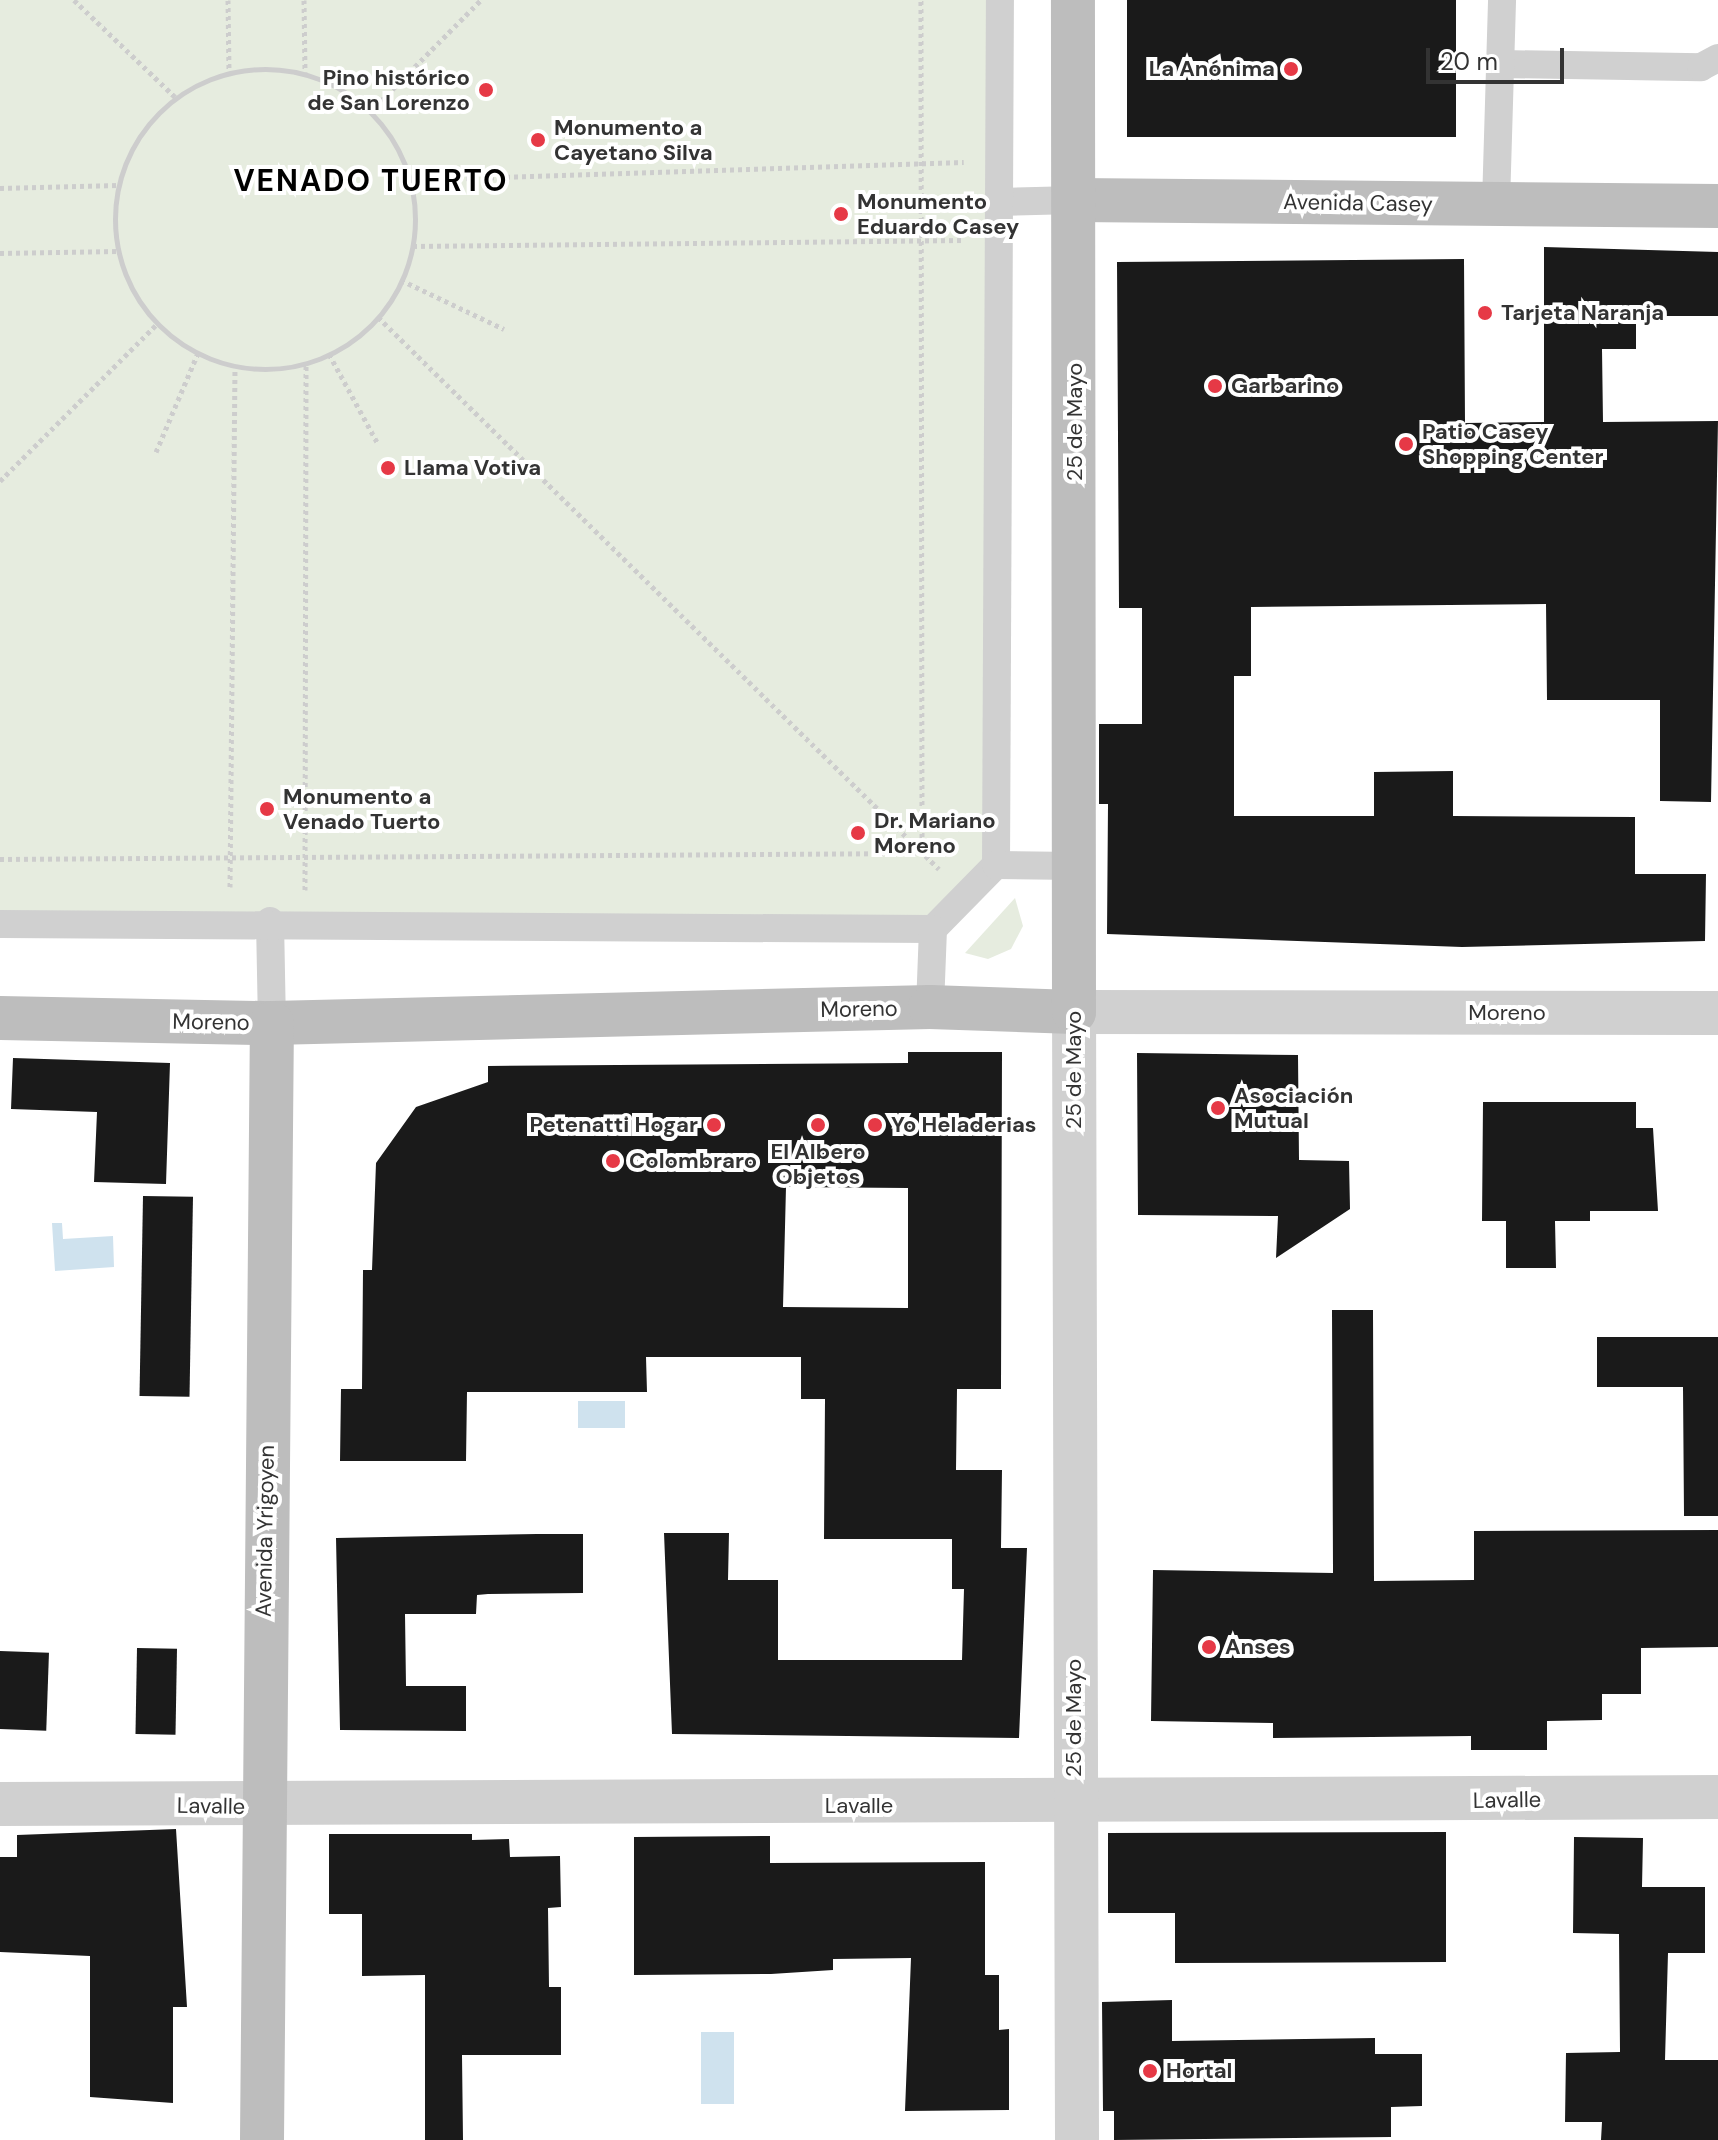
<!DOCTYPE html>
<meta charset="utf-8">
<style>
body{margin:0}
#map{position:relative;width:1718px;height:2140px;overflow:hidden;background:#fff;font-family:"DM Sans",sans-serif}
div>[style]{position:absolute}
.green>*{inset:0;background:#e6ecdf}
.water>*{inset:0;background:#cfe2ee;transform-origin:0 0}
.building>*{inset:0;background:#1a1a1a;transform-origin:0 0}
.path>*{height:5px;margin-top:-2.5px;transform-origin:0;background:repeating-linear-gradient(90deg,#cdcdcd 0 4px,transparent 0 8px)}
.path>.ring{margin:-2.5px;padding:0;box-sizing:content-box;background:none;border:5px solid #cdcdcd;border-radius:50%}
.lane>*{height:28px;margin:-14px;padding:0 14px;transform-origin:14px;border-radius:14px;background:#d0d0d0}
.street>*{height:44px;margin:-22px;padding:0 22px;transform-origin:22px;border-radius:22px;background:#d0d0d0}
.secondary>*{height:44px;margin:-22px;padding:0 22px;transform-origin:22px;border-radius:22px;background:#bdbdbd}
.dots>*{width:22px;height:22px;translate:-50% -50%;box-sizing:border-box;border:4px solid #fff;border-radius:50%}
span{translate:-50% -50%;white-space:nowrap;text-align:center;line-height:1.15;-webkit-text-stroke:8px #fff;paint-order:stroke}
.poi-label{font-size:22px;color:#333;font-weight:700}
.right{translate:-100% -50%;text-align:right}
.left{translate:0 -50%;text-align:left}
.street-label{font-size:22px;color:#333}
.district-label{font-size:30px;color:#000;font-weight:700;letter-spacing:2px}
.scale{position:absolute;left:1426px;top:48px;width:138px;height:36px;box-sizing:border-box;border:4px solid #333;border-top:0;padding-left:10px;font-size:24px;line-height:28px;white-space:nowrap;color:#333;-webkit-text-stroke:6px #fff;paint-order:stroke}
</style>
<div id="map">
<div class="green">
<i style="clip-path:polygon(0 0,1000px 0,996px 865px,933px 929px,0 924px)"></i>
<i style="clip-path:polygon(1015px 898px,1023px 926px,1011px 949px,988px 959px,965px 953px)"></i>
</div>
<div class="water">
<i style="clip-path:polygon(52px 1223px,62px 1223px,63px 1239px,113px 1236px,114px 1267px,55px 1271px)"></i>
<i style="left:625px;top:1401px;width:27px;height:47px;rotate:90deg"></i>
<i style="left:701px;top:2032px;width:33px;height:72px"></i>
</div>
<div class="building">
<i style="left:1127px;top:0;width:329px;height:137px"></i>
<i style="clip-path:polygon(1544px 247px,1718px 252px,1718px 316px,1636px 316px,1636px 349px,1602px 349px,1603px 422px,1718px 421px,1711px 802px,1660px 801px,1660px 700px,1547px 700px,1546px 604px,1251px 607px,1251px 676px,1234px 676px,1234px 816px,1374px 816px,1374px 772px,1453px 771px,1453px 816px,1635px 817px,1635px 874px,1706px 874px,1705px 941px,1462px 947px,1107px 934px,1108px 804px,1099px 804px,1099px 724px,1142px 724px,1142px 608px,1119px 608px,1117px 262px,1464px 259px,1465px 423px,1544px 422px)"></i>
<i style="clip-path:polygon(evenodd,908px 1052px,1002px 1052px,1001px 1389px,957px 1389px,956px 1470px,1002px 1470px,1001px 1548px,1027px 1548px,1019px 1738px,672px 1734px,664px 1533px,729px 1533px,728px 1580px,778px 1580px,778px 1660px,962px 1660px,964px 1589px,952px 1589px,952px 1539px,824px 1539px,825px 1399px,801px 1399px,801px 1357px,646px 1357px,647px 1392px,467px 1392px,466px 1461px,340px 1461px,341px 1389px,362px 1389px,363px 1270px,372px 1270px,376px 1163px,416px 1107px,488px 1082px,488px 1066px,908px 1063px,908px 1052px,786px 1187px,908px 1188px,908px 1308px,783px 1307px,786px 1187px)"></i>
<i style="clip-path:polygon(1137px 1053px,1298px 1055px,1299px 1160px,1349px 1161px,1350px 1209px,1276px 1258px,1278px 1216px,1138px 1215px)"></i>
<i style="clip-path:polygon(13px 1058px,170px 1063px,166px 1184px,94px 1182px,97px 1112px,11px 1109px)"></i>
<i style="clip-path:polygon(1483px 1102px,1636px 1102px,1636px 1128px,1653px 1128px,1658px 1211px,1590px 1211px,1590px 1221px,1555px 1221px,1556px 1268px,1506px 1268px,1506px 1221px,1482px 1221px)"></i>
<i style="left:143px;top:1196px;width:50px;height:200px;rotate:1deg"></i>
<i style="clip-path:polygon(1332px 1310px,1373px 1310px,1374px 1581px,1474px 1580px,1474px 1531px,1718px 1530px,1718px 1647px,1641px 1648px,1641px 1694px,1602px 1694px,1602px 1720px,1547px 1721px,1547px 1750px,1471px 1750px,1471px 1736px,1273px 1738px,1273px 1723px,1151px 1721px,1153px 1570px,1333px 1573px)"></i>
<i style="clip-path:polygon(1597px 1337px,1718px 1337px,1718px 1516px,1684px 1516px,1683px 1387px,1597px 1387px)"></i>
<i style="clip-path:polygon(537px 1534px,583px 1534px,583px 1593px,488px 1594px,477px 1595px,476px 1614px,405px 1614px,406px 1686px,466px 1686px,466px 1731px,340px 1730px,336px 1538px)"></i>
<i style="left:137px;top:1648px;width:40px;height:86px;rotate:1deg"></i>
<i style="left:0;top:1651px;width:49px;height:78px;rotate:2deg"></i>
<i style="clip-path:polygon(176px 1829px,187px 2007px,173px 2007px,173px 2103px,90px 2097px,90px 1956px,0 1952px,0 1857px,17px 1857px,17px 1835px)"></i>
<i style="clip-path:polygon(1446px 1832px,1446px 1962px,1175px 1963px,1175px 1913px,1108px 1913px,1108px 1833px)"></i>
<i style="clip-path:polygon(329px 1834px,472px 1834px,472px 1840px,509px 1839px,510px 1857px,560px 1856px,561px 1907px,548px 1908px,549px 1987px,561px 1987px,561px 2055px,462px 2055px,463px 2140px,425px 2140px,425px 1975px,362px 1976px,362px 1914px,329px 1914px)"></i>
<i style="clip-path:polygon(770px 1836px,770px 1863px,985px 1862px,985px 1975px,999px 1975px,999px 2030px,1009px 2029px,1009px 2110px,905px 2111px,911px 1958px,833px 1959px,833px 1970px,771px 1974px,634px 1975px,634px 1837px)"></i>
<i style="clip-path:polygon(1574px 1837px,1643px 1838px,1642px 1887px,1705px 1887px,1705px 1953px,1668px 1953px,1665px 2060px,1718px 2060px,1718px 2140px,1601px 2140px,1602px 2122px,1565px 2122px,1566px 2053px,1620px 2052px,1619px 1934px,1573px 1933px)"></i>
<i style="clip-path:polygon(1172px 2000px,1172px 2041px,1375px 2038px,1375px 2054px,1422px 2054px,1422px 2106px,1391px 2107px,1391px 2137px,1114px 2140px,1114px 2111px,1103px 2111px,1102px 2002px)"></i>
</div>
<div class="path">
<i style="left:74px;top:0;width:140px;rotate:43.8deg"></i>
<i style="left:228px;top:0;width:74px;rotate:89.2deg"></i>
<i style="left:304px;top:0;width:72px;rotate:89.2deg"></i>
<i class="ring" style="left:115px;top:69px;width:295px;height:295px"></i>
<i style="left:370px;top:112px;width:158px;rotate:-45.3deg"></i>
<i style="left:410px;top:180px;width:554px;rotate:-1.86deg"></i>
<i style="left:0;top:188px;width:118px;rotate:-1.5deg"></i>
<i style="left:413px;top:246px;width:551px;rotate:-0.62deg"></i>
<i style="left:0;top:253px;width:118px;rotate:-1deg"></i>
<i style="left:401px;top:280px;width:114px;rotate:25.4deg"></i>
<i style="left:378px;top:317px;width:787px;rotate:44.54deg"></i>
<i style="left:329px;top:354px;width:100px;rotate:61.4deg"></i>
<i style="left:156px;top:452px;width:108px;rotate:-67deg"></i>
<i style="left:0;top:481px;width:223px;rotate:-45deg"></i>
<i style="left:0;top:859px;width:922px;rotate:-0.37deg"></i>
<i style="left:922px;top:853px;width:853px;rotate:-90.07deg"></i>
<i style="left:230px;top:887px;width:519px;rotate:-89.45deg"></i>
<i style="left:305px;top:890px;width:527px;rotate:-89.89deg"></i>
</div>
<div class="lane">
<i style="left:1501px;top:64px;width:200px;rotate:0.9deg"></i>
<i style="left:1701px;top:67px;width:19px;rotate:-28deg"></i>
<i style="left:999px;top:202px;width:76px;rotate:-1.5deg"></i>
<i style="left:1496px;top:204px;width:204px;rotate:-88.3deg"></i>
<i style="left:996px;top:865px;width:865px;rotate:-89.74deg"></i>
<i style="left:270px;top:921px;width:102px;rotate:88.9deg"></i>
<i style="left:0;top:924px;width:933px;rotate:0.31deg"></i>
<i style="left:933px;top:929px;width:90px;rotate:-45.5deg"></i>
<i style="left:996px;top:865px;width:79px;rotate:0.7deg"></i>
<i style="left:930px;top:1007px;width:78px;rotate:-87.8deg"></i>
</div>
<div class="street">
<i style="left:0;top:1804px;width:1718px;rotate:-0.23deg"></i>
<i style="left:1077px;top:2140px;width:1128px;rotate:-90.15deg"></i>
<i style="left:1074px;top:1012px;width:644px;rotate:0.09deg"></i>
</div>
<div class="secondary">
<i style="left:1075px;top:200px;width:643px;rotate:0.53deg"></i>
<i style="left:0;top:1018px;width:272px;rotate:1.1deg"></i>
<i style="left:272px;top:1023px;width:658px;rotate:-1.39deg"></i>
<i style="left:930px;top:1007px;width:144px;rotate:2deg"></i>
<i style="left:1074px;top:1012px;width:1012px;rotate:-90.06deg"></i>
<i style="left:262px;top:2140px;width:1117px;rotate:-89.49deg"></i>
</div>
<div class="dots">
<i style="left:1291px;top:69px;background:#e63946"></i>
<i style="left:486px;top:90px;background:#e63946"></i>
<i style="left:538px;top:140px;background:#e63946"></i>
<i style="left:841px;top:214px;background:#e63946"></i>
<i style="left:1485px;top:313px;background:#e63946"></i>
<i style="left:1215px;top:386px;background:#e63946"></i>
<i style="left:1406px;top:444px;background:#e63946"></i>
<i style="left:388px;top:468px;background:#e63946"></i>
<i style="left:267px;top:809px;background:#e63946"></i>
<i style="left:858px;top:833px;background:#e63946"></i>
<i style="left:1218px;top:1108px;background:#e63946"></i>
<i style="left:714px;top:1125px;background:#e63946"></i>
<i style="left:818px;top:1125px;background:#e63946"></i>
<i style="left:875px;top:1125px;background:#e63946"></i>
<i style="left:613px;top:1161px;background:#e63946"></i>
<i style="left:1209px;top:1647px;background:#e63946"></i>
<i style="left:1150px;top:2071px;background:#e63946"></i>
</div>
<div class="poi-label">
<span class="right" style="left:1275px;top:69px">La Anónima</span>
<span class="right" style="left:470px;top:90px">Pino histórico<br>de San Lorenzo</span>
<span class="left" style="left:554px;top:140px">Monumento a<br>Cayetano Silva</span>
<span class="left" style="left:857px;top:214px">Monumento<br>Eduardo Casey</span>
<span class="left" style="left:1501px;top:313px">Tarjeta Naranja</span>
<span class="left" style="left:1231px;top:386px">Garbarino</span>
<span class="left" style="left:1422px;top:444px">Patio Casey<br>Shopping Center</span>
<span class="left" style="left:404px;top:468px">Llama Votiva</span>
<span class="left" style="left:283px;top:809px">Monumento a<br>Venado Tuerto</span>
<span class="left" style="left:874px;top:833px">Dr. Mariano<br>Moreno</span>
<span class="left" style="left:1234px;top:1108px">Asociación<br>Mutual</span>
<span class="right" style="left:698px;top:1125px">Petenatti Hogar</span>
<span class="left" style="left:891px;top:1125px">Yo Heladerias</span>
<span style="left:818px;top:1164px">El Albero<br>Objetos</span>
<span class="left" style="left:629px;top:1161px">Colombraro</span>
<span class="left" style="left:1225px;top:1647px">Anses</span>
<span class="left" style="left:1166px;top:2071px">Hortal</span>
</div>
<div class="street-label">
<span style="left:1358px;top:203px;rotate:1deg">Avenida Casey</span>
<span style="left:1075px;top:422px;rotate:-90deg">25 de Mayo</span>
<span style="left:859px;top:1009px;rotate:-1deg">Moreno</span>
<span style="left:1507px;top:1013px">Moreno</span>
<span style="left:211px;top:1022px;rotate:1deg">Moreno</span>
<span style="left:1074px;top:1070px;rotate:-90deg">25 de Mayo</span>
<span style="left:265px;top:1531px;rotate:-89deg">Avenida Yrigoyen</span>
<span style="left:1074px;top:1718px;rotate:-90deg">25 de Mayo</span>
<span style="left:1507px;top:1800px;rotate:-1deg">Lavalle</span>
<span style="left:211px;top:1806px;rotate:1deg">Lavalle</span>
<span style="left:859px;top:1806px">Lavalle</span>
</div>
<div class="district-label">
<span style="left:371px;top:181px">VENADO TUERTO</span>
</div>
<div class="scale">20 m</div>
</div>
